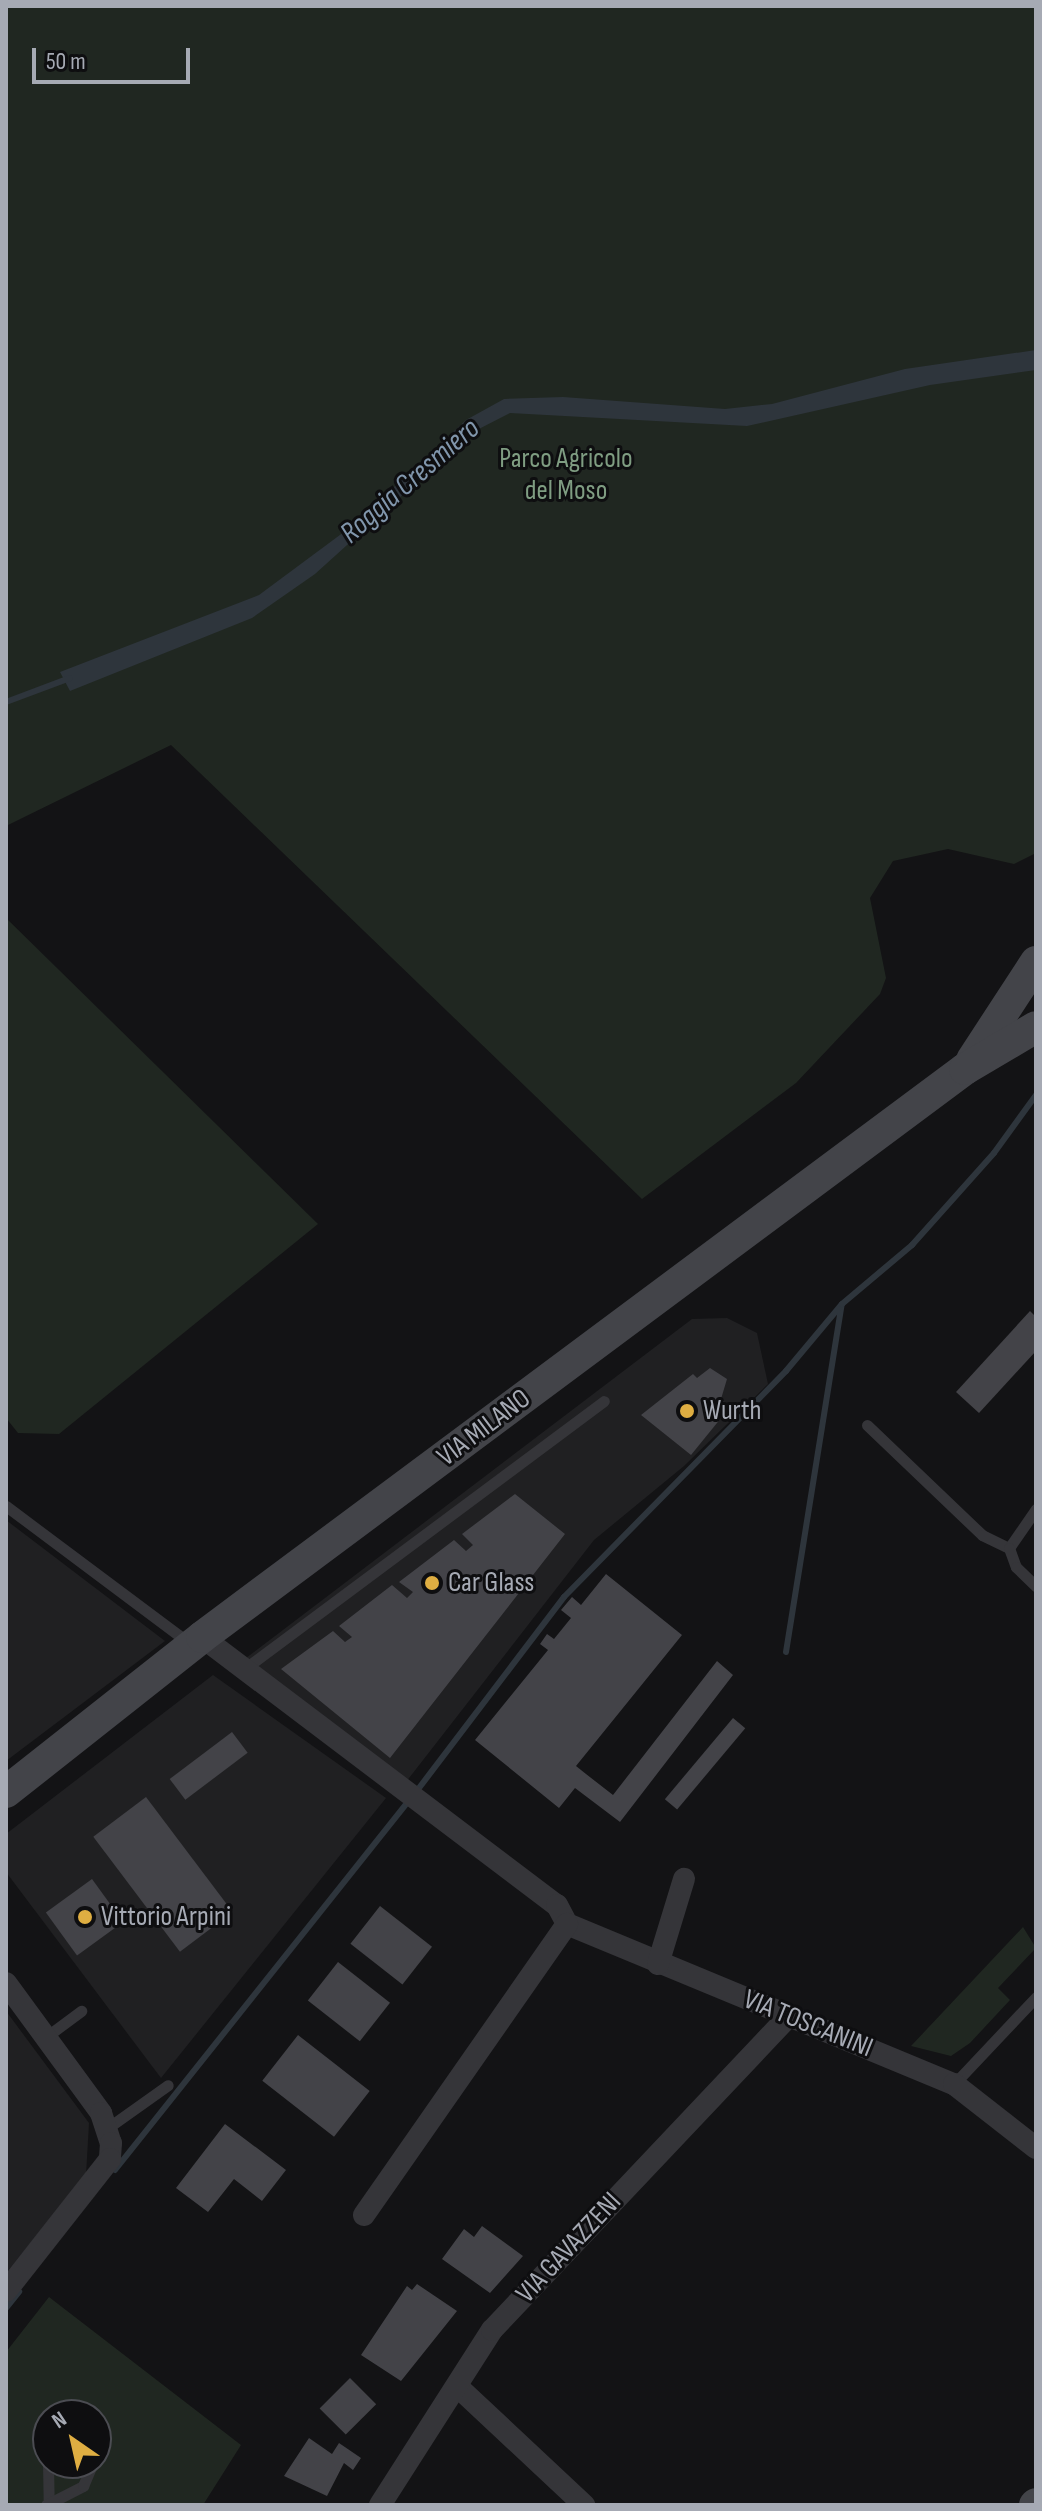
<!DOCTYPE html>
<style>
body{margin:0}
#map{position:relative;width:1042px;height:2511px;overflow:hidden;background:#131315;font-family:"Sofia Sans Condensed",sans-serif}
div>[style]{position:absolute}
.built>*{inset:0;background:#202022}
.green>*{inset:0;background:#202721}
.water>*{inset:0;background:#2e353c}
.stream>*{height:6px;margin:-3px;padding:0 3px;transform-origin:3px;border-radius:3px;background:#2e353c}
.building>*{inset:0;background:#434348;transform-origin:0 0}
.lane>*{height:11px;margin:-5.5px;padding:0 5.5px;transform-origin:5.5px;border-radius:5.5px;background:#353539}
.street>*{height:22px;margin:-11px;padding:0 11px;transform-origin:11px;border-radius:11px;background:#353539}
.secondary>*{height:32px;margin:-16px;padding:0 16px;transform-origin:16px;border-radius:16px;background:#434449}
.dots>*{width:22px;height:22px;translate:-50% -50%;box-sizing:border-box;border:4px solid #0e0e10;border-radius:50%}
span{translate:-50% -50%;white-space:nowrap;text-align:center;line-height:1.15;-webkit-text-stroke:6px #0e0e10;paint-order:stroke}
.park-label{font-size:28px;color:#7f9d82}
.poi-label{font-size:28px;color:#a6aab4}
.left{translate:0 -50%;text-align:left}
.street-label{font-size:28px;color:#a6aab4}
.water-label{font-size:30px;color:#8196ac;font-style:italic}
.frame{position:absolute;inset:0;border:8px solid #a6aab4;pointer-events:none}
.north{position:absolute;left:32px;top:2399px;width:80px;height:80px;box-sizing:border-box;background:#0e0e10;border:2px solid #4b4c52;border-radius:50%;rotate:326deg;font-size:22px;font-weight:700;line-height:32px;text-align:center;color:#a6aab4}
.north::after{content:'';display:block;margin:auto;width:28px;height:36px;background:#dfae42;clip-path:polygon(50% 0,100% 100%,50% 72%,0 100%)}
.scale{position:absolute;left:32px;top:48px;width:158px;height:36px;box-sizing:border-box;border:4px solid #a6aab4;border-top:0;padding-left:10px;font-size:24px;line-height:28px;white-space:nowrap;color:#a6aab4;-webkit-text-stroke:6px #0e0e10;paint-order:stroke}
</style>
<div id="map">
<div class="built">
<i style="clip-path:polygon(727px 1318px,757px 1333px,768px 1384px,684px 1466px,594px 1540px,406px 1782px,246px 1658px,692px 1319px)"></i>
<i style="clip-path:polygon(6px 1520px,165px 1641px,6px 1761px)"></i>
<i style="clip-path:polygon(213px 1675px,386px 1798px,161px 2078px,6px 1872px,6px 1834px)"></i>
<i style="clip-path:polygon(6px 2011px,89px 2123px,86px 2175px,6px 2273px)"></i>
</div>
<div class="green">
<i style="clip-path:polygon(6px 6px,1036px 6px,1036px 853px,1014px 864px,948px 849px,893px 861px,870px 898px,886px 978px,880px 994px,796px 1083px,642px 1199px,171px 745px,6px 826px)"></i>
<i style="clip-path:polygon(6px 918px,318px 1224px,59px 1434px,18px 1433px,6px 1418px)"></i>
<i style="clip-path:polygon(1023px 1927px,1036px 1948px,998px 1988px,1010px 2000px,970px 2043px,951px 2056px,911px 2046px)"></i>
<i style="clip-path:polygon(evenodd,49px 2297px,241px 2445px,203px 2505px,6px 2505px,6px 2352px,49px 2297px,48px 2415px,96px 2415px,96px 2463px,48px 2463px,48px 2415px)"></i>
</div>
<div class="water">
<i style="clip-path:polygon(1036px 350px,1036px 370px,930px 385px,747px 426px,510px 413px,471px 433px,315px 574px,252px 618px,70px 691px,60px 672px,259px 595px,352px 526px,466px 420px,504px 399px,563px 397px,725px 409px,772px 404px,905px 369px)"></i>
</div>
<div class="stream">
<i style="left:6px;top:702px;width:68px;rotate:-20.6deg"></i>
<i style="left:786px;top:1652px;width:352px;rotate:-80.9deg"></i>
<i style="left:416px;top:1792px;width:245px;rotate:-52.8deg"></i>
<i style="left:564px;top:1597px;width:317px;rotate:-45.5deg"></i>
<i style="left:786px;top:1371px;width:87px;rotate:-50.1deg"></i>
<i style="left:842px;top:1304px;width:92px;rotate:-40.1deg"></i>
<i style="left:912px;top:1245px;width:123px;rotate:-48.3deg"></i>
<i style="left:994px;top:1153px;width:72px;rotate:-54.1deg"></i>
<i style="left:115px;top:2170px;width:473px;rotate:-51.5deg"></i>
<i style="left:6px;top:2308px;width:21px;rotate:-51deg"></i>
</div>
<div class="building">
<i style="clip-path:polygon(1030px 1311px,1036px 1317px,1036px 1351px,979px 1413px,956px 1392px)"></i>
<i style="clip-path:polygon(710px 1368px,727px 1379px,721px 1399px,730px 1407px,691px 1455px,641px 1415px,693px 1374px,697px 1378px)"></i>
<i style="clip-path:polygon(515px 1494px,565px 1534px,390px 1758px,281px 1669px,333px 1631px,345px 1642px,352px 1637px,339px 1626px,392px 1585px,407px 1598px,413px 1592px,399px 1582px,454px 1540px,466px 1551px,473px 1545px,462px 1534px)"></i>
<i style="clip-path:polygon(606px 1574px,682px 1635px,576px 1766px,586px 1774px,613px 1795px,717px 1661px,733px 1675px,620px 1822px,575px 1788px,559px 1808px,475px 1740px,548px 1650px,540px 1644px,547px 1634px,554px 1639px,571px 1618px,561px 1610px,572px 1597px,581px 1605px)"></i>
<i style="left:733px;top:1718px;width:16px;height:106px;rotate:40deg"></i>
<i style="left:232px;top:1732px;width:26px;height:78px;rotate:53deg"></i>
<i style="left:146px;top:1797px;width:144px;height:66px;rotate:53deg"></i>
<i style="left:92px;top:1879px;width:53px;height:57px;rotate:54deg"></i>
<i style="left:380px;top:1906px;width:66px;height:48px;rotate:38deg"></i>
<i style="left:338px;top:1962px;width:66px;height:49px;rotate:38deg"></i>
<i style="left:298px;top:2035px;width:91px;height:58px;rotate:38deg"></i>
<i style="clip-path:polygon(225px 2124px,286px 2170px,262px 2201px,234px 2179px,208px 2212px,176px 2188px)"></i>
<i style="clip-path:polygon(482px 2226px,523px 2256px,490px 2293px,442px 2259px,464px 2229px,474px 2237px)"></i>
<i style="clip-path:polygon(417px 2284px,457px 2311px,401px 2381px,361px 2355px,407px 2286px,412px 2290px)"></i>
<i style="left:350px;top:2378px;width:37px;height:43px;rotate:45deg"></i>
<i style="clip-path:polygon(309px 2438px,332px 2454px,339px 2443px,361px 2458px,353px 2470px,344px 2463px,327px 2496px,284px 2476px)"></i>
</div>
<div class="lane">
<i style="left:867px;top:1425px;width:159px;rotate:43.7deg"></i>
<i style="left:982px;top:1535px;width:30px;rotate:26deg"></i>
<i style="left:6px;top:1506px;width:227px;rotate:36.8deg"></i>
<i style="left:1036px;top:1509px;width:47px;rotate:124.7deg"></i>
<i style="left:1009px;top:1548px;width:20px;rotate:70deg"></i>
<i style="left:1016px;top:1567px;width:28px;rotate:44deg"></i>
<i style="left:243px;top:1670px;width:450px;rotate:-36.7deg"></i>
<i style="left:46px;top:2037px;width:44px;rotate:-36.6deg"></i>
<i style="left:954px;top:2084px;width:120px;rotate:-46.7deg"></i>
<i style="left:109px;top:2127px;width:72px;rotate:-35.4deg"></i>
<i style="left:48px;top:2462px;width:39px;rotate:89deg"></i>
<i style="left:46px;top:2505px;width:42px;rotate:-27.2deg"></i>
<i style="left:83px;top:2486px;width:25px;rotate:-67deg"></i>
</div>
<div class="street">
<i style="left:202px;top:1637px;width:445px;rotate:37.1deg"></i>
<i style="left:557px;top:1905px;width:21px;rotate:62deg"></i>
<i style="left:567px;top:1924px;width:419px;rotate:22.5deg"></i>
<i style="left:954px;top:2084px;width:104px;rotate:38deg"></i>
<i style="left:658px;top:1964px;width:89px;rotate:-73deg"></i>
<i style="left:6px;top:1983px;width:161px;rotate:53.8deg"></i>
<i style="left:101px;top:2113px;width:32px;rotate:72deg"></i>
<i style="left:111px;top:2143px;width:16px;rotate:94deg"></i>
<i style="left:110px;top:2159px;width:168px;rotate:128.2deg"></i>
<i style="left:364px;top:2215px;width:355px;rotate:-55.1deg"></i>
<i style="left:458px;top:2387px;width:173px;rotate:43.1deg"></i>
<i style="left:380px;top:2505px;width:208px;rotate:-57.4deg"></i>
<i style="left:492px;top:2330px;width:432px;rotate:-46.6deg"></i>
</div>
<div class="secondary">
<i style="left:972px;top:1060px;width:117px;rotate:-56.9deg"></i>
<i style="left:6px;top:1792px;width:250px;rotate:-38.3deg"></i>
<i style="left:202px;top:1637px;width:951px;rotate:-36.67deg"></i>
<i style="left:965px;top:1069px;width:82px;rotate:-30.6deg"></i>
<i style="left:1035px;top:2505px;width:1px;rotate:-45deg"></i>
</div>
<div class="dots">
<i style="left:687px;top:1411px;background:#dfae42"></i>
<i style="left:432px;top:1583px;background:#dfae42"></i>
<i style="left:85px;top:1917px;background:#dfae42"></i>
</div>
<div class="park-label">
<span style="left:566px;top:475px">Parco Agricolo<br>del Moso</span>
</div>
<div class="poi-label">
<span class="left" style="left:703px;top:1411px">Wurth</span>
<span class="left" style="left:448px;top:1583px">Car Glass</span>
<span class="left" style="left:101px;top:1917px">Vittorio Arpini</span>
</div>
<div class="street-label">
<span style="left:484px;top:1428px;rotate:-37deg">VIA MILANO</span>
<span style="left:808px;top:2024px;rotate:22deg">VIA TOSCANINI</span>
<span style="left:569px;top:2248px;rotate:-47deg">VIA GAVAZZENI</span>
</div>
<div class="water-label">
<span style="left:410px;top:481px;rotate:-41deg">Roggia Cresmiero</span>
</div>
<div class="frame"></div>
<div class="north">N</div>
<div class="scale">50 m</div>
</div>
